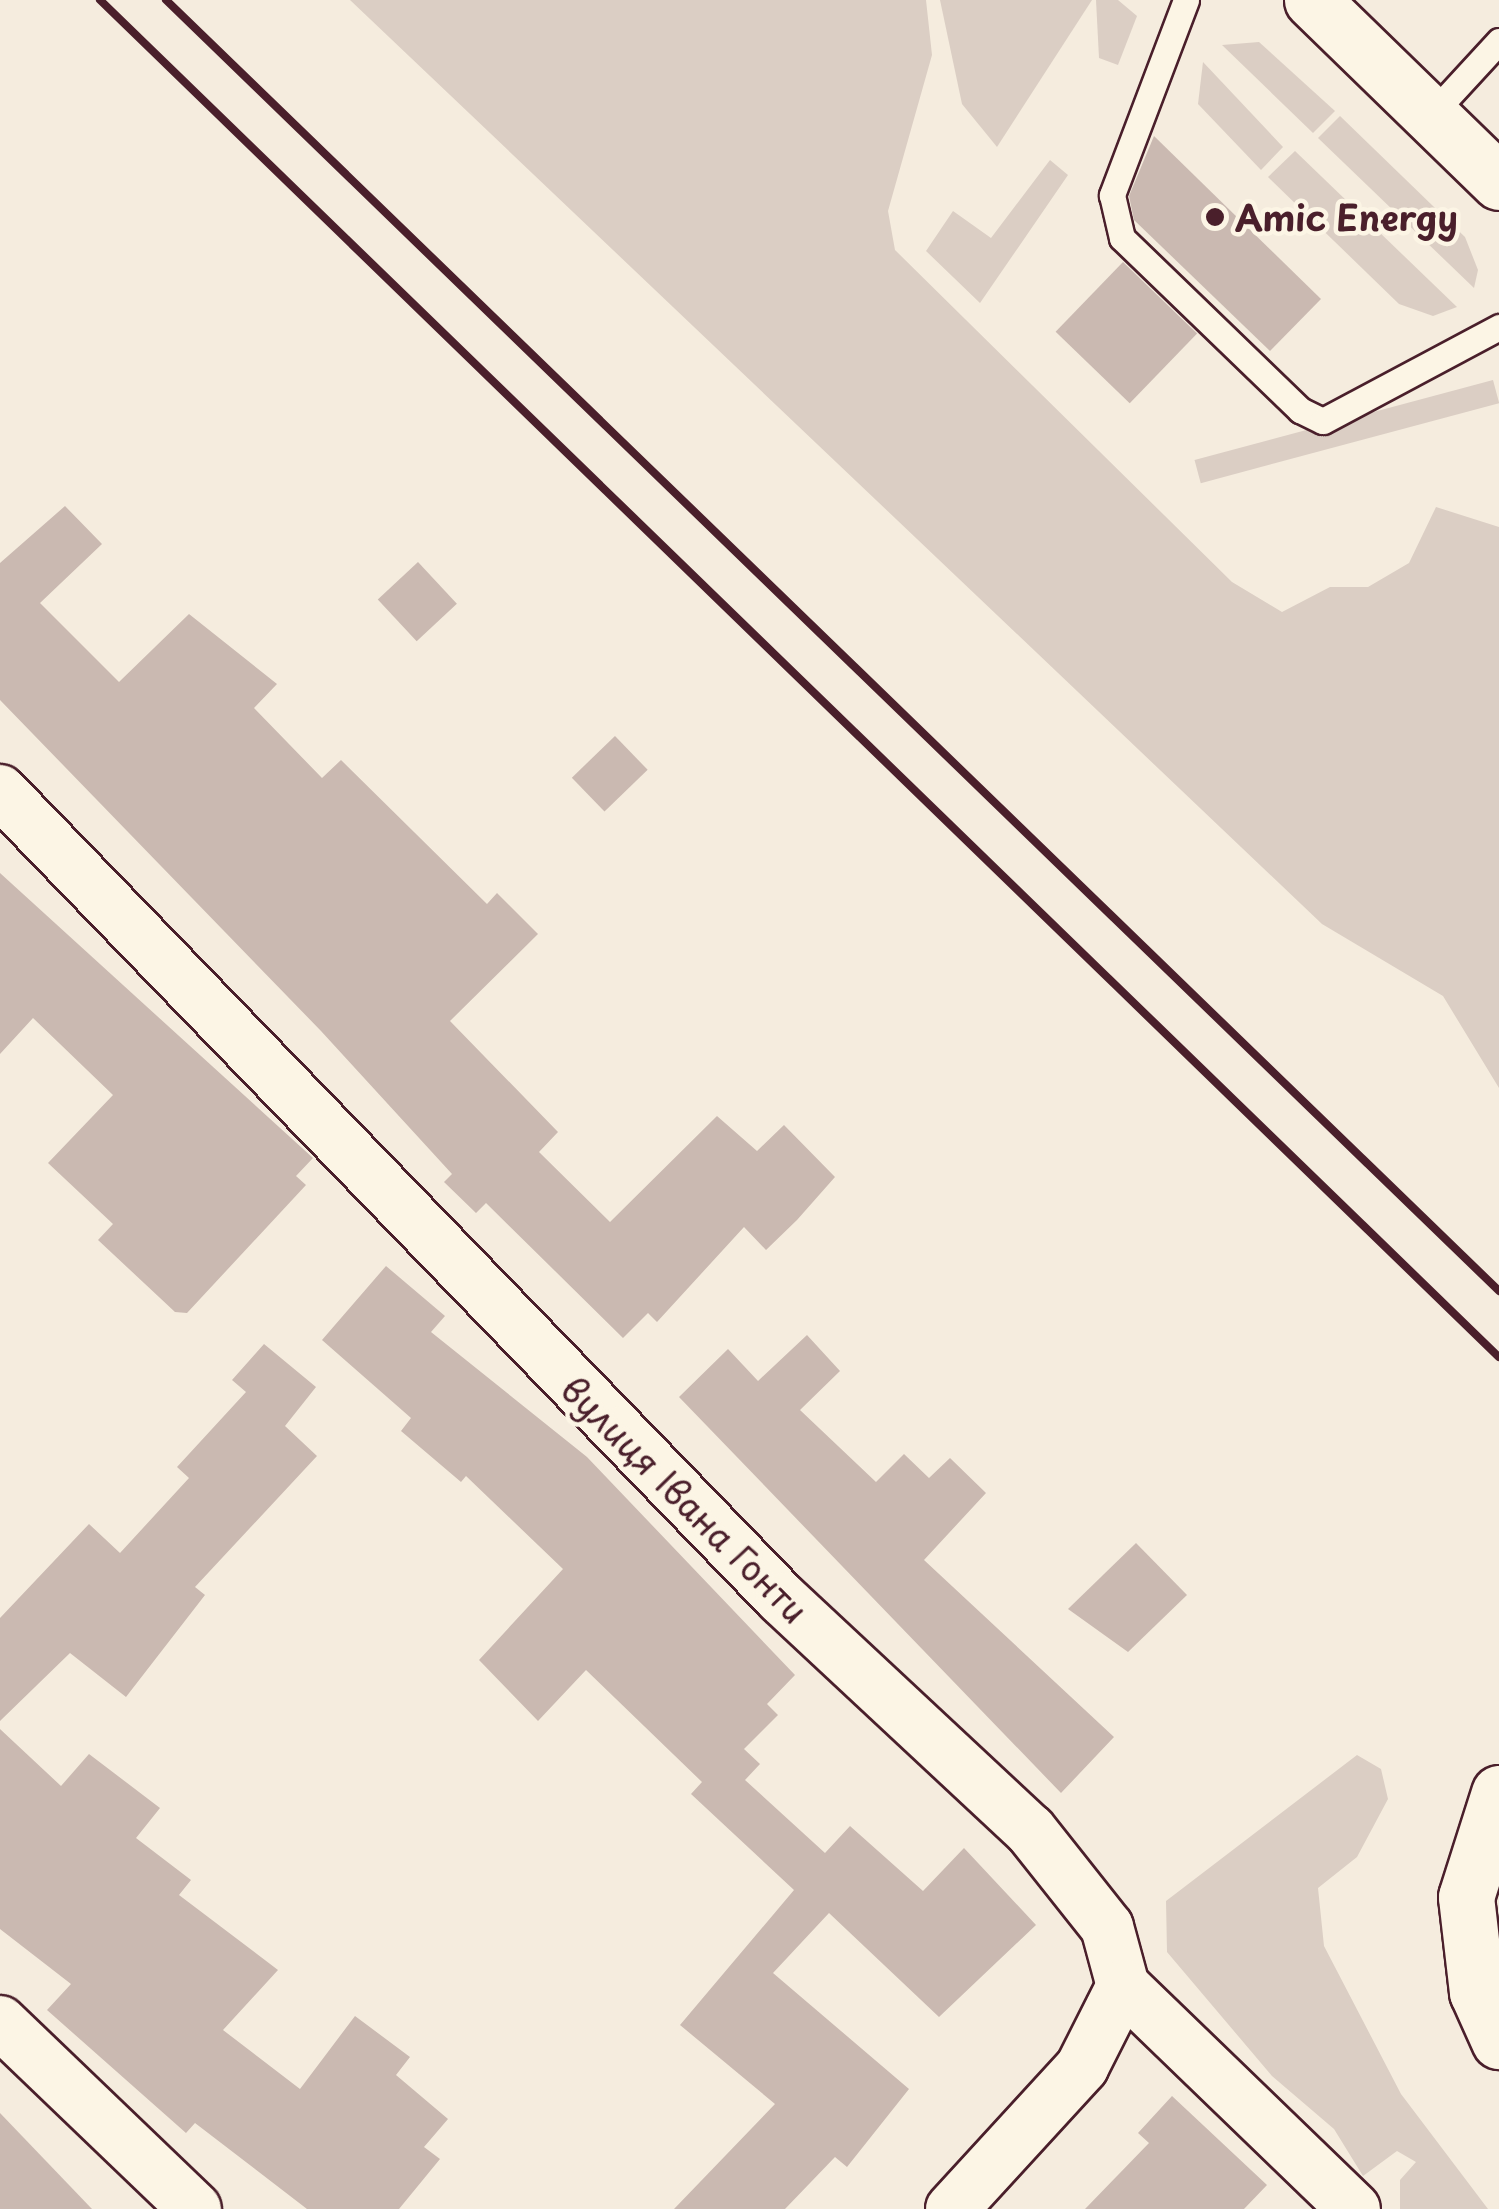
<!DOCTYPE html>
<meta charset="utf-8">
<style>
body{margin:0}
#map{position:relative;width:1499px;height:2209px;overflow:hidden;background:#f5ecde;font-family:"Playpen Sans",sans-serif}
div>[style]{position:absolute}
.green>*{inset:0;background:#dbcec4;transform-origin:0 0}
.building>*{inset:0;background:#cab9b1;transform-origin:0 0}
.roads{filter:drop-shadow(2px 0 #4a1f2b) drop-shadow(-2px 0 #4a1f2b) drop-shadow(0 2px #4a1f2b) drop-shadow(0 -2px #4a1f2b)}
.lane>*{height:25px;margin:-12.5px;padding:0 12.5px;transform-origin:12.5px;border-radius:12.5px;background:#fcf5e5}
.street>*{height:52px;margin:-26px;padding:0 26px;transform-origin:26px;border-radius:26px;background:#fcf5e5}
.secondary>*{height:55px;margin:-27.5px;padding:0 27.5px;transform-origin:27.5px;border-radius:27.5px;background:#fcf5e5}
.primary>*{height:55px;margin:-27.5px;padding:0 27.5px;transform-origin:27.5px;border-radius:27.5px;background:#fcf5e5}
.rail>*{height:8px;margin:-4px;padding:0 4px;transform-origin:4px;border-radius:4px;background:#4a1f2b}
.dots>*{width:28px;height:28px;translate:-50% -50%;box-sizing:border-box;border:5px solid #fcf5e5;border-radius:50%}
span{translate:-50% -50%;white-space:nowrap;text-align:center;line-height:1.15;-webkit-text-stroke:9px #fcf5e5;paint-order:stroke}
.poi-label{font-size:35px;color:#4a1f2b;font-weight:700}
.left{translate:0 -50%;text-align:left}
.street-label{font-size:35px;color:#4a1f2b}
</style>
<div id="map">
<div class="green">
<i style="clip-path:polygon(350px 0,926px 0,932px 55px,888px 211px,895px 250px,1232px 582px,1282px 612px,1330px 587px,1368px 587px,1409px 563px,1436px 507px,1499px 527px,1499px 1088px,1443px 996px,1322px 924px)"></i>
<i style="clip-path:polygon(940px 0,1092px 0,997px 147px,962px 104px)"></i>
<i style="clip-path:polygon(1096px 0,1118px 0,1137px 16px,1118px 65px,1099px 58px)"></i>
<i style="clip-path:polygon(1259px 42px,1335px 111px,1313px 133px,1222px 45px)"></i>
<i style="clip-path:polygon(1203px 62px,1283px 147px,1261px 170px,1198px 104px)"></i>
<i style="clip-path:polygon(1340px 116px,1465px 237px,1478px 270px,1474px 288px,1318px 138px)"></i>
<i style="clip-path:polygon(1295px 151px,1457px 307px,1433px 316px,1399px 304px,1268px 177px)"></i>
<i style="clip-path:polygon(1050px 160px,1068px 175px,980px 303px,926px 251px,953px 211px,991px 238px)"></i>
<i style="left:1493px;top:380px;width:24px;height:309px;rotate:75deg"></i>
<i style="clip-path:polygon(1357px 1755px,1381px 1769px,1388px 1799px,1357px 1857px,1318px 1888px,1324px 1946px,1401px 2094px,1488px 2209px,1400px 2209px,1400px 2180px,1416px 2162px,1397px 2151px,1363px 2176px,1334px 2129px,1272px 2076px,1167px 1952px,1166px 1901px)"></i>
</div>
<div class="building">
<i style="clip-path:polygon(1154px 136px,1321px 299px,1270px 351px,1134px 220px,1129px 196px)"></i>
<i style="left:1123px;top:262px;width:103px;height:97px;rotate:44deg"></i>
<i style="clip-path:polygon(65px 506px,102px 544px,40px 603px,119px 682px,189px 614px,277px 684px,254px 708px,322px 778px,341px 760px,487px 904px,497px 893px,538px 934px,450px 1021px,558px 1132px,539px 1152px,610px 1222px,717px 1116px,757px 1151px,784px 1125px,835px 1177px,797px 1220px,766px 1250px,744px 1227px,657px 1322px,648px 1313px,623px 1338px,486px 1203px,476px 1213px,444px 1182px,452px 1174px,321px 1031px,0 700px,0 563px)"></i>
<i style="left:418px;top:562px;width:57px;height:55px;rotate:47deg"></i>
<i style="left:615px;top:736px;width:47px;height:60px;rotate:46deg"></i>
<i style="clip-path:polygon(0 873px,313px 1158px,296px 1176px,306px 1185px,187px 1313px,175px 1312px,98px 1240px,113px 1224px,48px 1163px,113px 1095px,33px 1018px,0 1054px)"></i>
<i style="clip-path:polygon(386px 1266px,445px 1316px,431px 1332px,587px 1457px,795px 1675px,767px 1704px,778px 1715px,744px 1749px,760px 1764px,745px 1780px,825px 1853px,850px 1826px,923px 1891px,964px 1848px,1036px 1925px,939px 2017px,829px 1913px,773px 1973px,909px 2089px,847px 2167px,835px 2157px,785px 2209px,674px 2209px,775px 2104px,680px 2025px,794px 1890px,691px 1794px,702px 1782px,586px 1670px,538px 1721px,479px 1660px,563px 1569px,466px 1476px,461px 1482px,401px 1431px,411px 1418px,322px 1340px)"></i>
<i style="clip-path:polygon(807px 1335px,840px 1371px,800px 1410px,876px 1482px,904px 1454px,929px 1478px,950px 1458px,986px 1493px,924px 1560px,1114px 1737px,1061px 1793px,679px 1397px,728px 1349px,758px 1381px)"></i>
<i style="clip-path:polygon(264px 1344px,316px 1387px,285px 1426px,317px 1456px,195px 1587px,205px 1595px,126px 1697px,70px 1653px,0 1721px,0 1618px,89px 1524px,120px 1553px,189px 1478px,177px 1467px,246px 1392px,232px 1380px)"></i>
<i style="clip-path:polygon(1136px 1543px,1187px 1595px,1128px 1652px,1068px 1609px)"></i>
<i style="clip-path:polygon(0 1729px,61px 1786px,89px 1754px,160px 1808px,136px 1838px,191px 1880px,179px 1895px,278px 1970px,223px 2030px,300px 2089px,355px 2016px,410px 2057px,396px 2075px,448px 2119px,424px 2147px,440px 2159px,399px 2209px,307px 2209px,195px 2123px,186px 2133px,47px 2010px,71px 1984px,0 1929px)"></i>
<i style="clip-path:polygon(1172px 2096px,1267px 2185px,1244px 2209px,1085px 2209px,1149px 2143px,1138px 2133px)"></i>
<i style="clip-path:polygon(0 2113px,92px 2209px,0 2209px)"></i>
</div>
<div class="roads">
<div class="lane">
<i style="left:1186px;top:0;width:209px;rotate:110.8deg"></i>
<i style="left:1112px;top:195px;width:44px;rotate:76.9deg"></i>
<i style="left:1122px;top:238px;width:248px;rotate:44deg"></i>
<i style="left:1300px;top:410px;width:25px;rotate:26deg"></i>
<i style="left:1323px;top:421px;width:200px;rotate:-28.1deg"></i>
<i style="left:1430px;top:116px;width:102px;rotate:-47.4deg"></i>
</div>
<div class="street">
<i style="left:0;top:791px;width:1124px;rotate:45.94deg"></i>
<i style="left:782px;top:1599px;width:339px;rotate:43deg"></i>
<i style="left:1030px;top:1830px;width:124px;rotate:51.6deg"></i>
<i style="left:1107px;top:1927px;width:61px;rotate:74.8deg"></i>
<i style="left:1123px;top:1986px;width:321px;rotate:44deg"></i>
<i style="left:0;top:2022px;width:270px;rotate:43.8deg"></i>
<i style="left:952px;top:2209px;width:193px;rotate:-47.5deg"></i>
<i style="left:1082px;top:2067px;width:91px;rotate:-63.2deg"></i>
</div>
<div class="secondary">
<i style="left:1312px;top:0;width:261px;rotate:44.2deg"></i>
</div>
<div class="primary">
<i style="left:1499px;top:1793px;width:109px;rotate:107.6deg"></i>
<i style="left:1466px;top:1897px;width:96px;rotate:83.4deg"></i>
<i style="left:1477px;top:1992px;width:54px;rotate:65.8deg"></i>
</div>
</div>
<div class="rail">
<i style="left:100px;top:0;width:1949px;rotate:44.13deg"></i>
<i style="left:166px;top:0;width:1856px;rotate:44.08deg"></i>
</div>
<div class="dots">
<i style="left:1215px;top:217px;background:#4a1f2b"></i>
</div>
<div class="poi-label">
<span class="left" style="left:1235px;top:217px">Amic Energy</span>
</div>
<div class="street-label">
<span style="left:685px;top:1499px;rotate:45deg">вулиця Івана Гонти</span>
</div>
</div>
